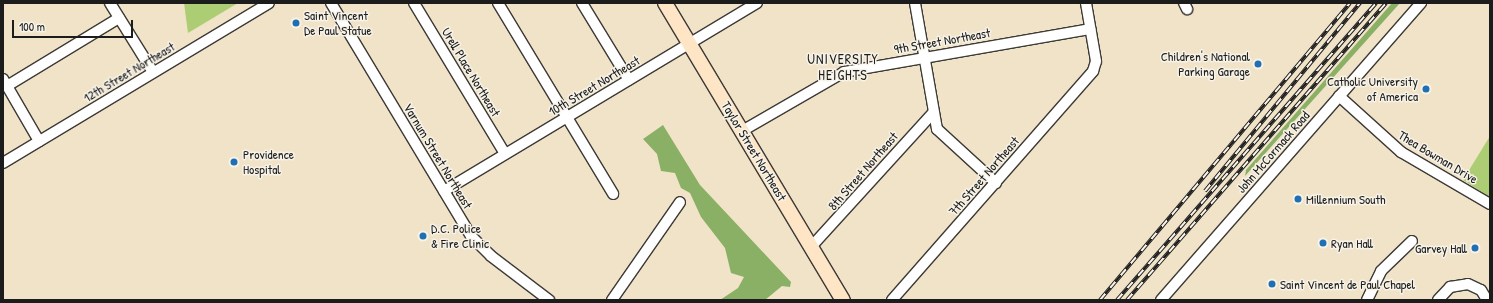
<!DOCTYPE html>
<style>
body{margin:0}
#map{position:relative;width:1493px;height:303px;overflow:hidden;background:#f1e3c8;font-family:"Patrick Hand",sans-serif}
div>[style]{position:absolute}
.green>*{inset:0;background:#adcd75}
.forest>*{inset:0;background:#8ab066}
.roads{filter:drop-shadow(1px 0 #3c3a36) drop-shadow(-1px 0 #3c3a36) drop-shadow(0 1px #3c3a36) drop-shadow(0 -1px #3c3a36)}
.street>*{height:10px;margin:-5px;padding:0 5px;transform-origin:5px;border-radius:5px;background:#fff}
.secondary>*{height:14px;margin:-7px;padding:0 7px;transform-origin:7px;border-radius:7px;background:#fde5c5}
.rail>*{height:4px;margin-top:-2px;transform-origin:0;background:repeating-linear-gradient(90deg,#f7f3e8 0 8px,#1c1c1c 0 16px);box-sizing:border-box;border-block:1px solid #1c1c1c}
.dots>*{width:11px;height:11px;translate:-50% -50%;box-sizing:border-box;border:2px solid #f7f3e8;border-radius:50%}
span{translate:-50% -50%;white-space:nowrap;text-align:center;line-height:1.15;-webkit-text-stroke:3px #f7f3e8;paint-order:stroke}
.poi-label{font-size:13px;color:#1c1c1c}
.left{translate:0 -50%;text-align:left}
.right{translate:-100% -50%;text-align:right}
.street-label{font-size:13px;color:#1c1c1c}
.neighbourhood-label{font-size:14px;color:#1c1c1c;letter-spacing:1px}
.frame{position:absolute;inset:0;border:4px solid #1c1c1c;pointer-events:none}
.scale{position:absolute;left:12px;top:20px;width:121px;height:18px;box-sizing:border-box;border:2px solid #1c1c1c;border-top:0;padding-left:5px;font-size:12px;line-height:14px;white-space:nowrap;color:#1c1c1c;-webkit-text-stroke:3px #f7f3e8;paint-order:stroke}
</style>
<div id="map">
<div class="green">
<i style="clip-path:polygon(238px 3px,188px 33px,184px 3px)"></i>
<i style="clip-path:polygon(1490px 136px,1490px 197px,1463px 180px)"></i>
</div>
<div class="forest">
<i style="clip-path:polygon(1392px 3px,1400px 3px,1245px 176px,1246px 170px)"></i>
<i style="clip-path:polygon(663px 125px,700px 185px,791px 282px,790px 287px,782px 286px,765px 300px,720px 300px,738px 288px,744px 277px,731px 273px,725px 248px,701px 217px,690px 193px,681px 188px,675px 173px,661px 171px,657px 154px,643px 139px)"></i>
</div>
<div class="roads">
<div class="street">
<i style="left:110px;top:3px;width:81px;rotate:58.1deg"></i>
<i style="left:331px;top:3px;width:272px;rotate:59deg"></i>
<i style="left:471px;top:236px;width:28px;rotate:45deg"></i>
<i style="left:491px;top:256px;width:73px;rotate:37.2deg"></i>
<i style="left:414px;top:3px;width:176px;rotate:58.9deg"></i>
<i style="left:498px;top:3px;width:223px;rotate:58.9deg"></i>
<i style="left:582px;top:3px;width:90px;rotate:58.6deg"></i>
<i style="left:915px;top:3px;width:128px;rotate:80.1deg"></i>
<i style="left:937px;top:129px;width:80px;rotate:42.5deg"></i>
<i style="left:1184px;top:3px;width:7px;rotate:63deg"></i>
<i style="left:3px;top:79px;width:72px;rotate:59.9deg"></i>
<i style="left:7px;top:86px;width:131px;rotate:-31.3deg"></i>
<i style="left:1339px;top:96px;width:84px;rotate:42.1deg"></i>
<i style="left:1401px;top:152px;width:103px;rotate:30.3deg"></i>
<i style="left:742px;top:131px;width:118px;rotate:-30deg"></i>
<i style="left:844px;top:72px;width:250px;rotate:-9.9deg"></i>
<i style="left:3px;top:163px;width:310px;rotate:-31deg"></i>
<i style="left:444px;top:191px;width:365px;rotate:-31deg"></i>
<i style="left:811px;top:247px;width:181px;rotate:-47.7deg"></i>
<i style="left:612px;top:300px;width:119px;rotate:-55.2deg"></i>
<i style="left:892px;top:300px;width:305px;rotate:-48.7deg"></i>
<i style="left:1093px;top:71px;width:10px;rotate:-73deg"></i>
<i style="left:1096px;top:61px;width:59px;rotate:-99.8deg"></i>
<i style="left:1161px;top:300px;width:395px;rotate:-48.8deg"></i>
<i style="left:1367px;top:300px;width:32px;rotate:-64deg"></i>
<i style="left:1381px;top:271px;width:43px;rotate:-44.1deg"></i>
<i style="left:1438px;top:300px;width:18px;rotate:-47deg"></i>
<i style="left:1450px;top:287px;width:18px;rotate:-9deg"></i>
<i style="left:1468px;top:284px;width:14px;rotate:25deg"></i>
<i style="left:1481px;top:290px;width:12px;rotate:59deg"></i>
</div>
<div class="secondary">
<i style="left:665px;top:3px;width:346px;rotate:59.1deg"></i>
</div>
</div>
<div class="rail">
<i style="left:1205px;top:191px;width:244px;rotate:-50.5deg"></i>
<i style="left:1100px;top:300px;width:388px;rotate:-49.9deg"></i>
<i style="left:1117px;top:300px;width:394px;rotate:-48.9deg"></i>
<i style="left:1127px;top:300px;width:394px;rotate:-48.9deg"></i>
</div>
<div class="dots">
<i style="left:296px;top:23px;background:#1f6fb2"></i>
<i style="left:1258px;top:64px;background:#1f6fb2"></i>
<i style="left:1426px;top:89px;background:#1f6fb2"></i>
<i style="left:234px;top:162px;background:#1f6fb2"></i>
<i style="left:1298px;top:199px;background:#1f6fb2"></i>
<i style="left:423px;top:236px;background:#1f6fb2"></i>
<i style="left:1323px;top:243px;background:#1f6fb2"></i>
<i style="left:1475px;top:248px;background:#1f6fb2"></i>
<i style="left:1272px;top:284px;background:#1f6fb2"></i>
</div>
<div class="poi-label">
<span class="left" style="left:304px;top:23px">Saint Vincent<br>De Paul Statue</span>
<span class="right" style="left:1250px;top:64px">Children's National<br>Parking Garage</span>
<span class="right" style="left:1418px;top:89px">Catholic University<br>of America</span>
<span class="left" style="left:243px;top:162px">Providence<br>Hospital</span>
<span class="left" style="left:1306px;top:199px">Millennium South</span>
<span class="left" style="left:431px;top:236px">D.C. Police<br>&amp; Fire Clinic</span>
<span class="left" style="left:1331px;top:243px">Ryan Hall</span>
<span class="right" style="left:1467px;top:248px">Garvey Hall</span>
<span class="left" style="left:1280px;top:284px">Saint Vincent de Paul Chapel</span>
</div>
<div class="street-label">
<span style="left:942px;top:41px;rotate:-10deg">9th Street Northeast</span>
<span style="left:129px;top:72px;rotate:-31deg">12th Street Northeast</span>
<span style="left:471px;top:72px;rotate:59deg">Urell Place Northeast</span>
<span style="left:594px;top:86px;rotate:-31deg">10th Street Northeast</span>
<span style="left:754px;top:151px;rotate:59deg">Taylor Street Northeast</span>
<span style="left:1273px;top:152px;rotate:-49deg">John McCormack Road</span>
<span style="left:438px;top:156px;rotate:59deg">Varnum Street Northeast</span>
<span style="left:1438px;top:157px;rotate:31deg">Thea Bowman Drive</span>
<span style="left:863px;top:171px;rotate:-49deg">8th Street Northeast</span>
<span style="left:984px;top:176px;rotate:-49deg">7th Street Northeast</span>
</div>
<div class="neighbourhood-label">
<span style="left:843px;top:67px">UNIVERSITY<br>HEIGHTS</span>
</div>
<div class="frame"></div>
<div class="scale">100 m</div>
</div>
